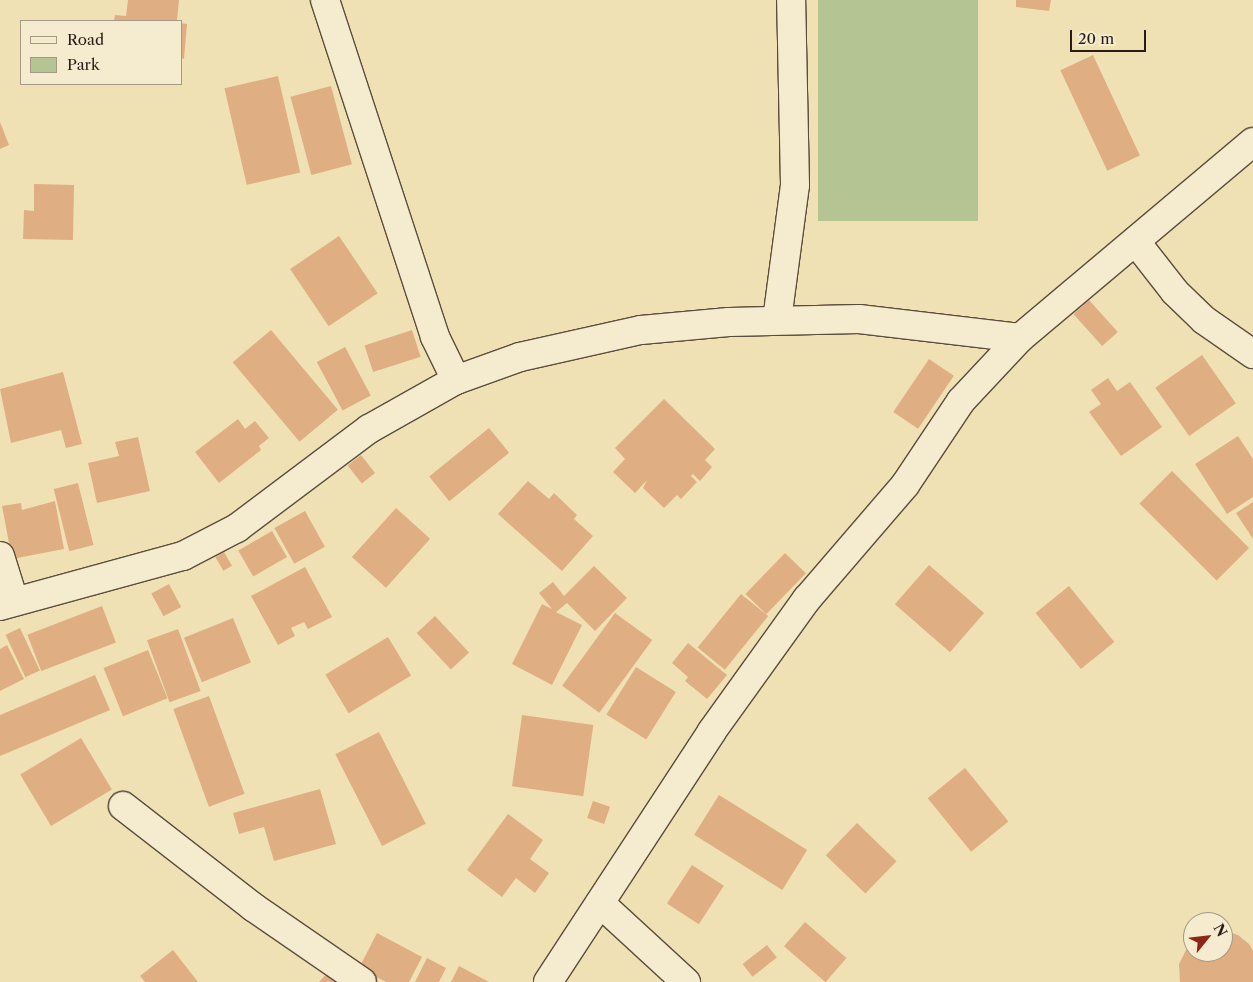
<!DOCTYPE html>
<style>
body{margin:0}
#map{position:relative;width:1253px;height:982px;overflow:hidden;background:#f0e1b5;font-family:"Libre Caslon Text",serif}
div>[style]{position:absolute}
.green>*{inset:0;background:#b4c492;transform-origin:0 0}
.building>*{inset:0;background:#dfaf83;transform-origin:0 0}
.roads{filter:drop-shadow(1px 0 #5b4d3e) drop-shadow(-1px 0 #5b4d3e) drop-shadow(0 1px #5b4d3e) drop-shadow(0 -1px #5b4d3e)}
.street>*{height:28px;margin:-14px;padding:0 14px;transform-origin:14px;border-radius:14px;background:#f5eccf}
span{translate:-50% -50%;white-space:nowrap;text-align:center;line-height:1.15;-webkit-text-stroke:5px #f5eccf;paint-order:stroke}
.legend{position:absolute;left:20px;top:20px;width:162px;height:65px;box-sizing:border-box;background:#f5eccf;border:1px solid #a39985;margin:0;padding:6px 9px;list-style:none;font-size:15px;color:#291c17}
.legend li{display:flex;align-items:center;gap:10px;height:25px}
.legend b{width:25px;border:1px solid #a39985}
.north{position:absolute;left:1183px;top:912px;width:50px;height:50px;box-sizing:border-box;background:#f5eccf;border:1px solid #a39985;border-radius:50%;rotate:61deg;font-size:14px;font-weight:700;line-height:20px;text-align:center;color:#291c17}
.north::after{content:'';display:block;margin:auto;width:18px;height:22px;background:#8f2418;clip-path:polygon(50% 0,100% 100%,50% 72%,0 100%)}
.scale{position:absolute;left:1070px;top:30px;width:76px;height:22px;box-sizing:border-box;border:2px solid #291c17;border-top:0;padding-left:6px;font-size:15px;line-height:18px;white-space:nowrap;color:#291c17;-webkit-text-stroke:4px #f5eccf;paint-order:stroke}
</style>
<div id="map">
<div class="green">
<i style="left:818px;top:0;width:160px;height:221px"></i>
</div>
<div class="building">
<i style="clip-path:polygon(128px 0,179px 0,177px 21px,114px 21px,115px 15px,126px 16px)"></i>
<i style="clip-path:polygon(1016px 0,1051px 0,1049px 11px,1016px 7px)"></i>
<i style="clip-path:polygon(181px 23px,187px 24px,184px 59px,181px 58px)"></i>
<i style="left:1093px;top:55px;width:111px;height:36px;rotate:65deg"></i>
<i style="left:278px;top:76px;width:99px;height:55px;rotate:77deg"></i>
<i style="left:331px;top:86px;width:81px;height:42px;rotate:75deg"></i>
<i style="clip-path:polygon(0 122px,9px 145px,0 149px)"></i>
<i style="clip-path:polygon(34px 184px,74px 185px,73px 240px,23px 239px,24px 210px,34px 211px)"></i>
<i style="left:339px;top:236px;width:69px;height:59px;rotate:56deg"></i>
<i style="left:1089px;top:300px;width:43px;height:21px;rotate:48deg"></i>
<i style="left:271px;top:330px;width:104px;height:50px;rotate:50deg"></i>
<i style="left:412px;top:330px;width:28px;height:50px;rotate:72deg"></i>
<i style="left:345px;top:347px;width:55px;height:32px;rotate:62deg"></i>
<i style="left:1202px;top:355px;width:59px;height:57px;rotate:55deg"></i>
<i style="left:929px;top:359px;width:30px;height:64px;rotate:34deg"></i>
<i style="clip-path:polygon(63px 372px,82px 444px,66px 448px,61px 430px,11px 443px,0 389px)"></i>
<i style="clip-path:polygon(1108px 378px,1117px 391px,1130px 382px,1162px 427px,1121px 456px,1089px 412px,1101px 404px,1091px 390px)"></i>
<i style="clip-path:polygon(664px 399px,715px 449px,705px 460px,712px 467px,700px 481px,693px 474px,691px 476px,697px 482px,681px 499px,677px 495px,664px 508px,643px 488px,647px 480px,635px 493px,613px 472px,625px 459px,615px 448px)"></i>
<i style="clip-path:polygon(238px 419px,245px 429px,255px 421px,269px 438px,259px 446px,261px 450px,219px 483px,195px 452px)"></i>
<i style="left:489px;top:428px;width:32px;height:77px;rotate:51deg"></i>
<i style="clip-path:polygon(1238px 436px,1253px 459px,1253px 497px,1227px 514px,1195px 464px)"></i>
<i style="clip-path:polygon(138px 437px,150px 491px,97px 503px,88px 463px,119px 456px,115px 442px)"></i>
<i style="left:361px;top:455px;width:23px;height:17px;rotate:52deg"></i>
<i style="left:1172px;top:471px;width:109px;height:46px;rotate:45deg"></i>
<i style="clip-path:polygon(528px 481px,549px 499px,554px 493px,577px 515px,574px 519px,593px 536px,562px 571px,498px 514px)"></i>
<i style="left:78px;top:483px;width:64px;height:25px;rotate:76deg"></i>
<i style="clip-path:polygon(55px 501px,64px 549px,12px 559px,2px 506px,21px 503px,22px 510px)"></i>
<i style="clip-path:polygon(1253px 502px,1253px 539px,1236px 513px)"></i>
<i style="left:396px;top:508px;width:46px;height:66px;rotate:42deg"></i>
<i style="left:305px;top:511px;width:41px;height:35px;rotate:61deg"></i>
<i style="left:272px;top:531px;width:30px;height:39px;rotate:60deg"></i>
<i style="left:224px;top:552px;width:16px;height:10px;rotate:60deg"></i>
<i style="left:785px;top:553px;width:29px;height:57px;rotate:44deg"></i>
<i style="left:929px;top:565px;width:73px;height:52px;rotate:41deg"></i>
<i style="clip-path:polygon(594px 566px,627px 598px,595px 631px,567px 603px,556px 612px,582px 625px,552px 685px,512px 664px,542px 604px,552px 609px,539px 593px,553px 582px,564px 596px)"></i>
<i style="clip-path:polygon(305px 567px,332px 617px,308px 629px,304px 622px,291px 628px,295px 636px,278px 645px,251px 596px)"></i>
<i style="left:169px;top:584px;width:26px;height:20px;rotate:62deg"></i>
<i style="left:1069px;top:586px;width:72px;height:43px;rotate:51deg"></i>
<i style="left:741px;top:594px;width:35px;height:69px;rotate:39deg"></i>
<i style="left:102px;top:606px;width:39px;height:80px;rotate:69deg"></i>
<i style="left:615px;top:613px;width:46px;height:90px;rotate:36deg"></i>
<i style="left:435px;top:616px;width:50px;height:25px;rotate:47deg"></i>
<i style="left:233px;top:618px;width:48px;height:53px;rotate:68deg"></i>
<i style="left:20px;top:628px;width:47px;height:16px;rotate:65deg"></i>
<i style="left:178px;top:629px;width:66px;height:33px;rotate:70deg"></i>
<i style="left:388px;top:637px;width:45px;height:73px;rotate:59deg"></i>
<i style="clip-path:polygon(688px 643px,727px 675px,707px 699px,685px 681px,688px 677px,672px 663px)"></i>
<i style="clip-path:polygon(7px 645px,24px 679px,0 691px,0 649px)"></i>
<i style="left:148px;top:650px;width:52px;height:48px;rotate:68deg"></i>
<i style="left:636px;top:667px;width:47px;height:56px;rotate:32deg"></i>
<i style="clip-path:polygon(95px 675px,110px 710px,0 756px,0 715px)"></i>
<i style="left:209px;top:696px;width:104px;height:38px;rotate:70deg"></i>
<i style="left:522px;top:715px;width:72px;height:72px;rotate:8deg"></i>
<i style="left:379px;top:732px;width:103px;height:49px;rotate:63deg"></i>
<i style="left:81px;top:738px;width:60px;height:71px;rotate:59deg"></i>
<i style="left:965px;top:768px;width:69px;height:48px;rotate:51deg"></i>
<i style="clip-path:polygon(320px 789px,336px 844px,274px 861px,264px 827px,239px 834px,233px 813px)"></i>
<i style="left:719px;top:795px;width:104px;height:47px;rotate:32deg"></i>
<i style="left:593px;top:801px;width:18px;height:18px;rotate:19deg"></i>
<i style="clip-path:polygon(508px 814px,543px 840px,530px 859px,549px 873px,535px 893px,516px 878px,502px 897px,467px 870px)"></i>
<i style="left:857px;top:823px;width:55px;height:45px;rotate:44deg"></i>
<i style="left:692px;top:865px;width:38px;height:46px;rotate:33deg"></i>
<i style="left:805px;top:922px;width:55px;height:32px;rotate:41deg"></i>
<i style="clip-path:polygon(1223px 930px,1238px 935px,1249px 944px,1253px 951px,1253px 982px,1180px 982px,1179px 964px,1190px 942px,1193px 939px,1193px 952px,1223px 952px)"></i>
<i style="clip-path:polygon(377px 933px,422px 957px,409px 982px,386px 982px,359px 968px)"></i>
<i style="left:767px;top:945px;width:16px;height:31px;rotate:52deg"></i>
<i style="clip-path:polygon(173px 950px,198px 982px,145px 982px,140px 976px)"></i>
<i style="clip-path:polygon(427px 958px,446px 968px,439px 982px,415px 982px)"></i>
<i style="clip-path:polygon(459px 966px,489px 982px,451px 982px)"></i>
<i style="clip-path:polygon(331px 969px,346px 982px,319px 982px)"></i>
</div>
<div class="roads">
<div class="street">
<i style="left:325px;top:0;width:354px;rotate:71.9deg"></i>
<i style="left:435px;top:337px;width:48px;rotate:64deg"></i>
<i style="left:1136px;top:242px;width:63px;rotate:52deg"></i>
<i style="left:1175px;top:292px;width:40px;rotate:44deg"></i>
<i style="left:1204px;top:320px;width:60px;rotate:34.8deg"></i>
<i style="left:777px;top:320px;width:136px;rotate:-82.4deg"></i>
<i style="left:795px;top:185px;width:185px;rotate:-91.2deg"></i>
<i style="left:0;top:556px;width:47px;rotate:72.7deg"></i>
<i style="left:0;top:606px;width:190px;rotate:-15.3deg"></i>
<i style="left:183px;top:556px;width:61px;rotate:-27.4deg"></i>
<i style="left:237px;top:528px;width:165px;rotate:-36.9deg"></i>
<i style="left:369px;top:429px;width:100px;rotate:-29.4deg"></i>
<i style="left:456px;top:380px;width:68px;rotate:-19.8deg"></i>
<i style="left:520px;top:357px;width:124px;rotate:-12.6deg"></i>
<i style="left:641px;top:330px;width:88px;rotate:-5.2deg"></i>
<i style="left:729px;top:322px;width:130px;rotate:-1.3deg"></i>
<i style="left:859px;top:319px;width:162px;rotate:6.7deg"></i>
<i style="left:123px;top:806px;width:165px;rotate:37.8deg"></i>
<i style="left:253px;top:907px;width:132px;rotate:34.5deg"></i>
<i style="left:600px;top:903px;width:117px;rotate:42.6deg"></i>
<i style="left:548px;top:982px;width:300px;rotate:-56.8deg"></i>
<i style="left:712px;top:731px;width:163px;rotate:-54.3deg"></i>
<i style="left:807px;top:599px;width:150px;rotate:-49.3deg"></i>
<i style="left:905px;top:485px;width:101px;rotate:-56.3deg"></i>
<i style="left:961px;top:401px;width:86px;rotate:-46.9deg"></i>
<i style="left:1020px;top:338px;width:304px;rotate:-40.1deg"></i>
</div>
</div>
<ul class="legend">
<li><b style="height:6px;background:#f5eccf"></b>Road</li>
<li><b style="height:14px;background:#b4c492"></b>Park</li>
</ul>
<div class="north">N</div>
<div class="scale">20 m</div>
</div>
